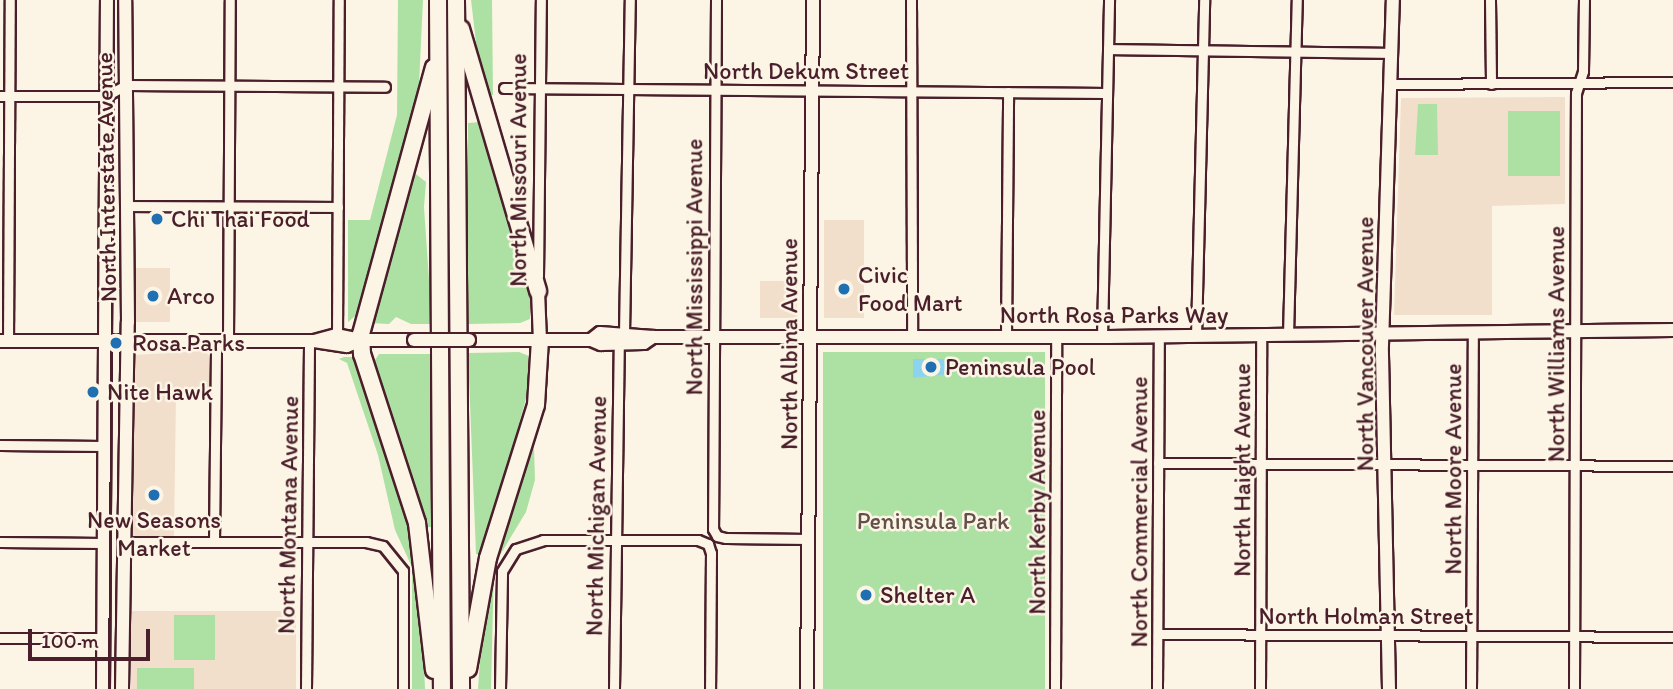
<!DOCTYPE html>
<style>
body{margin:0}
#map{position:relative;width:1673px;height:689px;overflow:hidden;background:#fcf5e5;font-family:Itim,sans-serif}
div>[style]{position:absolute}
.built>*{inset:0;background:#f2dfcb;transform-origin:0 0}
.green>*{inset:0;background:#ade1a3;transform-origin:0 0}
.water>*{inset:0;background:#8cd4ed}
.roads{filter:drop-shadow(2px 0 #4a1f2b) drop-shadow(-2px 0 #4a1f2b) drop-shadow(0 2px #4a1f2b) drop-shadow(0 -2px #4a1f2b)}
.street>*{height:9px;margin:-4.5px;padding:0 4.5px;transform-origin:4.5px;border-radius:4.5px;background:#fcf5e5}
.secondary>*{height:12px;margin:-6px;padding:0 6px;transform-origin:6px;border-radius:6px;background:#fcf5e5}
.highway>*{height:16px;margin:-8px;padding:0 8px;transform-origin:8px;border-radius:8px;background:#fcf5e5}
.tram>*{height:2px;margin:-1px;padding:0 1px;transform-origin:1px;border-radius:1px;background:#4a1f2b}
.bridges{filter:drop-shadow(2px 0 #4a1f2b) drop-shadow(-2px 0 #4a1f2b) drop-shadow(0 2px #4a1f2b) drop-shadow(0 -2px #4a1f2b)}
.secondary-bridge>*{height:12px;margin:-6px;padding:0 6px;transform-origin:6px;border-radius:6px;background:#fcf5e5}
.dots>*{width:19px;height:19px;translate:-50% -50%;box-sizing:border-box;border:4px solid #fcf5e5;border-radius:50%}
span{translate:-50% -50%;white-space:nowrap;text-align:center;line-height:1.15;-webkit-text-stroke:5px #fcf5e5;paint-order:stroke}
.street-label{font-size:24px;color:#4a1f2b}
.poi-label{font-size:24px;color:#4a1f2b}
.left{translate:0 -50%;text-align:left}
.park-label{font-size:24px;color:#635049}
.scale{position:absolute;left:28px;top:629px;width:122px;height:32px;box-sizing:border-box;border:4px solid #4a1f2b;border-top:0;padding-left:9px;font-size:21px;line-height:24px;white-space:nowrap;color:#4a1f2b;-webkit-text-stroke:5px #fcf5e5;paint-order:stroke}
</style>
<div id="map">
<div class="built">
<i style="clip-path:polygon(1565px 97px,1565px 204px,1492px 206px,1492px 315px,1394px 315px,1401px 98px)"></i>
<i style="left:824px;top:220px;width:40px;height:98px"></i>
<i style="left:133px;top:268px;width:37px;height:54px"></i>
<i style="left:760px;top:281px;width:37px;height:37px"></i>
<i style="clip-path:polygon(205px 351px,210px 357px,209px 396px,176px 396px,174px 537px,132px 536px,133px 355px)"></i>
<i style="left:131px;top:611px;width:165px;height:78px"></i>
</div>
<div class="green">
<i style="clip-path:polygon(398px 0,423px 0,419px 85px,359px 313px,348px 322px,348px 220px,370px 220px,397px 115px)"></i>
<i style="clip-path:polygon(471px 0,492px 0,493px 95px,485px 95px,480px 76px)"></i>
<i style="clip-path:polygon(1418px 104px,1437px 104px,1438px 155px,1415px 155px)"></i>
<i style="left:1508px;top:111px;width:52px;height:65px"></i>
<i style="clip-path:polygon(480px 122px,530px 289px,530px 319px,520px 323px,468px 324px,468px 123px)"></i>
<i style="clip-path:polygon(412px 171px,426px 182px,424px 207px,432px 324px,411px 324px,396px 317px,389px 324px,370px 323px)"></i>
<i style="clip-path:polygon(519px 352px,529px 356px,527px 395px,483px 555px,476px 554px,468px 353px)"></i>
<i style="left:1045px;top:352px;width:337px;height:222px;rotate:90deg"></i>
<i style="clip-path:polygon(379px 354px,430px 354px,431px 527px,424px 527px,412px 475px,373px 363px)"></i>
<i style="clip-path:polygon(344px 357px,352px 357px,359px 365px,414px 533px,421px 581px,425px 689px,412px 689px,412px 567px,395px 530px,378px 455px,347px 363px,339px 359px)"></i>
<i style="clip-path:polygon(534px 447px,535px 480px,526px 512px,494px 565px,491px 689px,478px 689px,485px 590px,515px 495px)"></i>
<i style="left:174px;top:615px;width:41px;height:45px"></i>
<i style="left:137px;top:668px;width:57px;height:21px"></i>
</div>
<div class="water">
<i style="clip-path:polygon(913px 359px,950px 359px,950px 374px,913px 378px)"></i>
</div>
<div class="roads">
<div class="street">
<i style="left:716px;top:0;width:529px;rotate:90.32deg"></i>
<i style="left:713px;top:529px;width:8px;rotate:60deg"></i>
<i style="left:717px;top:536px;width:9px;rotate:13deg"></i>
<i style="left:726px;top:538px;width:83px;rotate:0.7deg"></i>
<i style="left:911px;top:0;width:334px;rotate:89.8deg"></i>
<i style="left:1490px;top:0;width:84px;rotate:89.3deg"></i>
<i style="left:1108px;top:49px;width:284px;rotate:0.8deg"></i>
<i style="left:1391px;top:84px;width:282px;rotate:-0.4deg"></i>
<i style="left:504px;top:88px;width:603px;rotate:0.48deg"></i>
<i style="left:0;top:96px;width:106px"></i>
<i style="left:106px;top:96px;width:23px;rotate:-29deg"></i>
<i style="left:126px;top:85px;width:259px;rotate:0.4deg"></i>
<i style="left:128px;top:206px;width:210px;rotate:0.3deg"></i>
<i style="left:538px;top:276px;width:276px;rotate:-89.4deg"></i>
<i style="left:624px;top:333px;width:333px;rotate:-89deg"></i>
<i style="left:337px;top:335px;width:335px;rotate:-89.7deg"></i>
<i style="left:1288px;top:335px;width:335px;rotate:-88.5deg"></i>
<i style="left:1006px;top:336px;width:244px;rotate:-89.5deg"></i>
<i style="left:1196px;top:336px;width:336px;rotate:-88.6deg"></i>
<i style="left:1102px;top:337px;width:337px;rotate:-88.8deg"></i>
<i style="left:8px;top:341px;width:341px;rotate:-89.7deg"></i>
<i style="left:228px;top:341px;width:341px;rotate:-89.7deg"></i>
<i style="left:0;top:445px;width:103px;rotate:0.6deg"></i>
<i style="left:1158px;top:463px;width:515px;rotate:0.33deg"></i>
<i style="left:0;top:542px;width:103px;rotate:0.6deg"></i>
<i style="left:123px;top:542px;width:243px"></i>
<i style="left:366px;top:542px;width:17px;rotate:13deg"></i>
<i style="left:383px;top:546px;width:32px;rotate:51deg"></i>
<i style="left:403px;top:571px;width:118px;rotate:90deg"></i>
<i style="left:214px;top:542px;width:201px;rotate:-89.4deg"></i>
<i style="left:1158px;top:634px;width:515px;rotate:0.33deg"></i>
<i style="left:0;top:638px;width:102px"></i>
<i style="left:306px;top:689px;width:348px;rotate:-89.5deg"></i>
<i style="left:500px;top:689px;width:118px;rotate:-89deg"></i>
<i style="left:502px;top:571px;width:26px;rotate:-58deg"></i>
<i style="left:516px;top:549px;width:28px;rotate:-18deg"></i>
<i style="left:543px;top:540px;width:155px"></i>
<i style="left:698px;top:540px;width:11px;rotate:22deg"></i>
<i style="left:708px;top:544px;width:9px;rotate:72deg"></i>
<i style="left:711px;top:553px;width:136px;rotate:90.4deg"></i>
<i style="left:614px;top:689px;width:345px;rotate:-89.2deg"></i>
<i style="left:1055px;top:689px;width:353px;rotate:-89.8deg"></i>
<i style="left:1157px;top:689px;width:353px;rotate:-89.7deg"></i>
<i style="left:1260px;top:689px;width:353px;rotate:-89.8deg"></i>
<i style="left:1471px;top:689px;width:355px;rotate:-89.7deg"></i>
<i style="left:1574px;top:689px;width:596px;rotate:-89.81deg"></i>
<i style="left:1576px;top:93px;width:23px;rotate:-72deg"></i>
<i style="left:1583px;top:71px;width:71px;rotate:-89.2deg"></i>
</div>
<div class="secondary">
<i style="left:538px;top:291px;width:49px;rotate:87.7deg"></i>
<i style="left:469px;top:340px;width:122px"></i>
<i style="left:591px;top:340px;width:11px;rotate:22deg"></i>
<i style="left:601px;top:344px;width:43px;rotate:-1.3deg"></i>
<i style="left:644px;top:343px;width:11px;rotate:-34deg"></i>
<i style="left:591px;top:340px;width:11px;rotate:-38deg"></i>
<i style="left:600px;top:333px;width:53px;rotate:4.3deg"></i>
<i style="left:653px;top:337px;width:455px"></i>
<i style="left:1108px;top:337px;width:565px;rotate:-0.71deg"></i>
<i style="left:0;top:341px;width:314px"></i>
<i style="left:314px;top:341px;width:33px;rotate:9deg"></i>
<i style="left:347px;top:346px;width:15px;rotate:-23deg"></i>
<i style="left:314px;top:341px;width:24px;rotate:-15deg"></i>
<i style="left:337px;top:335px;width:25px;rotate:12deg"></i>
<i style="left:361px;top:340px;width:53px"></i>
<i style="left:103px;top:689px;width:689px;rotate:-89.67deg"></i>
<i style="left:122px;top:689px;width:367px;rotate:-89.1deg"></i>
<i style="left:128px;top:322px;width:322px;rotate:-90.5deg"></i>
<i style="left:807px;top:689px;width:689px;rotate:-89.5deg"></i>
<i style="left:1389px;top:689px;width:344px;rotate:-91.2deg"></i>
<i style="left:1382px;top:345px;width:345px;rotate:-88.2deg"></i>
</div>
<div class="highway">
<i style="left:438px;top:0;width:689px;rotate:89.67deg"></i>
<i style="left:456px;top:0;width:689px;rotate:89.58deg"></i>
<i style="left:461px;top:29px;width:273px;rotate:73.6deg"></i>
<i style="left:468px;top:669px;width:113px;rotate:-79.8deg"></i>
<i style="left:488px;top:558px;width:160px;rotate:-72.6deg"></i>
<i style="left:536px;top:405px;width:65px;rotate:-86.5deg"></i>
<i style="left:434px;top:670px;width:148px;rotate:-96.6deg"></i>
<i style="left:417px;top:523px;width:178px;rotate:-108deg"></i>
<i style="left:362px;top:354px;width:20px;rotate:-93deg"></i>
<i style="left:361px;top:334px;width:276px;rotate:-74.7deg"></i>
</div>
</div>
<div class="tram">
<i style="left:109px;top:689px;width:689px;rotate:-89.58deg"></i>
</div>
<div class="bridges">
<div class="secondary-bridge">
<i style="left:414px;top:340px;width:55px"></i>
</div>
</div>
<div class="dots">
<i style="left:157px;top:219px;background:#1f6fb2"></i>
<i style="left:844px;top:289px;background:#1f6fb2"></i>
<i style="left:153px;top:296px;background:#1f6fb2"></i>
<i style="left:116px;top:343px;background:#1f6fb2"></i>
<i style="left:931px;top:367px;background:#1f6fb2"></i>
<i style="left:93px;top:392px;background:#1f6fb2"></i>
<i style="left:154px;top:495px;background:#1f6fb2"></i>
<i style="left:866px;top:595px;background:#1f6fb2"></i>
</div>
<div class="street-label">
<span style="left:806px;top:71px">North Dekum Street</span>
<span style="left:518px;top:170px;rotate:-90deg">North Missouri Avenue</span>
<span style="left:106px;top:177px;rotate:-91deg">North Interstate Avenue</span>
<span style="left:694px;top:267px;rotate:-90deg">North Mississippi Avenue</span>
<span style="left:1114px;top:315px">North Rosa Parks Way</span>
<span style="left:789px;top:344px;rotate:-90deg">North Albina Avenue</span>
<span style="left:1365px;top:344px;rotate:-90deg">North Vancouver Avenue</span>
<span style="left:1556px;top:344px;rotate:-90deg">North Williams Avenue</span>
<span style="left:1453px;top:469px;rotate:-90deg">North Moore Avenue</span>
<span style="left:1242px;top:470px;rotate:-90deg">North Haight Avenue</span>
<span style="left:1037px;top:512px;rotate:-90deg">North Kerby Avenue</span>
<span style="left:1139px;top:512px;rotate:-90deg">North Commercial Avenue</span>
<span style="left:288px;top:515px;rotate:-89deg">North Montana Avenue</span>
<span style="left:596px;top:516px;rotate:-89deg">North Michigan Avenue</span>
<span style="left:1366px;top:616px">North Holman Street</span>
</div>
<div class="poi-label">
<span class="left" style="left:171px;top:219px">Chi Thai Food</span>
<span class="left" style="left:858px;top:289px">Civic<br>Food Mart</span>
<span class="left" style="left:167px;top:296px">Arco</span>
<span class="left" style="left:132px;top:343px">Rosa Parks</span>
<span class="left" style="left:945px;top:367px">Peninsula Pool</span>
<span class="left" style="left:107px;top:392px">Nite Hawk</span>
<span style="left:154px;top:534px">New Seasons<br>Market</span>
<span class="left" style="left:880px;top:595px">Shelter A</span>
</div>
<div class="park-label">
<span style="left:933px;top:521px">Peninsula Park</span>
</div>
<div class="scale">100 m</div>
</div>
